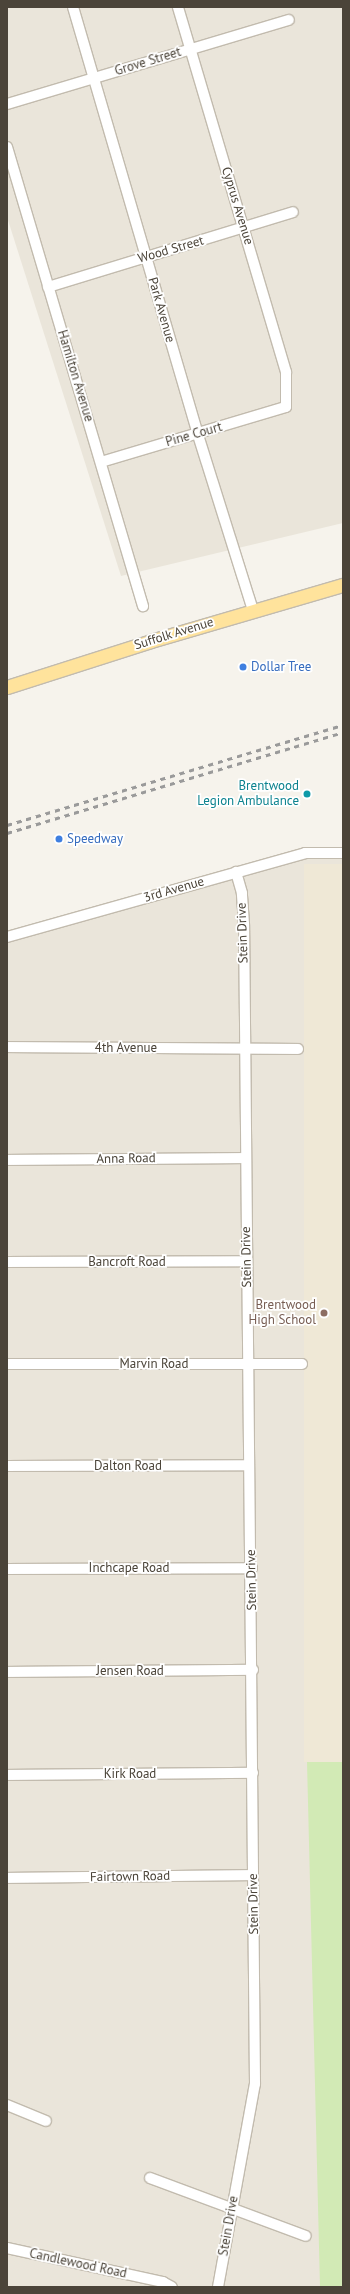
<!DOCTYPE html>
<style>
body{margin:0}
#map{position:relative;width:350px;height:2294px;overflow:hidden;background:#f6f3ec;font-family:"PT Sans",sans-serif}
div>[style]{position:absolute}
.residential>*{inset:0;background:#eae5da}
.education>*{inset:0;background:#efe8d6;transform-origin:0 0}
.green>*{inset:0;background:#d2eab5}
.roads{filter:drop-shadow(1px 0 #c2bbae) drop-shadow(-1px 0 #c2bbae) drop-shadow(0 1px #c2bbae) drop-shadow(0 -1px #c2bbae)}
.minor>*{height:10px;margin:-5px;padding:0 5px;transform-origin:5px;border-radius:5px;background:#fff}
.major>*{height:13px;margin:-6.5px;padding:0 6.5px;transform-origin:6.5px;border-radius:6.5px;background:#ffe39c}
.rail>*{height:2.5px;margin-top:-1.25px;transform-origin:0;background:repeating-linear-gradient(90deg,#9a9a9a 0 5px,transparent 0 10px)}
.dots>*{width:11px;height:11px;translate:-50% -50%;box-sizing:border-box;border:2px solid #fff;border-radius:50%}
span{translate:-50% -50%;white-space:nowrap;text-align:center;line-height:1.15;-webkit-text-stroke:3.5px #fff;paint-order:stroke}
.street-label{font-size:13px;color:#4b4439}
.shop-label{font-size:13px;color:#366cbe}
.left{translate:0 -50%;text-align:left}
.culture-label{font-size:13px;color:#0d838f}
.right{translate:-100% -50%;text-align:right}
.education-label{font-size:13px;color:#785e54}
.frame{position:absolute;inset:0;border:8px solid #4b4439;pointer-events:none}
</style>
<div id="map">
<div class="residential">
<i style="clip-path:polygon(7px 7px,343px 7px,343px 523px,121px 576px,7px 217px)"></i>
<i style="clip-path:polygon(343px 851px,343px 2287px,7px 2287px,7px 937px,305px 853px)"></i>
</div>
<div class="education">
<i style="left:304px;top:864px;width:39px;height:898px"></i>
</div>
<div class="green">
<i style="clip-path:polygon(307px 1762px,343px 1762px,343px 2287px,320px 2287px)"></i>
</div>
<div class="roads">
<div class="minor">
<i style="left:73px;top:7px;width:446px;rotate:73.7deg"></i>
<i style="left:198px;top:435px;width:184px;rotate:72.6deg"></i>
<i style="left:7px;top:104px;width:294px;rotate:-16.6deg"></i>
<i style="left:7px;top:147px;width:479px;rotate:73.5deg"></i>
<i style="left:48px;top:287px;width:256px;rotate:-17deg"></i>
<i style="left:101px;top:462px;width:193px;rotate:-16.6deg"></i>
<i style="left:286px;top:407px;width:35px;rotate:-90deg"></i>
<i style="left:286px;top:372px;width:381px;rotate:-106.5deg"></i>
<i style="left:7px;top:937px;width:310px;rotate:-15.7deg"></i>
<i style="left:305px;top:853px;width:38px"></i>
<i style="left:7px;top:1047px;width:291px;rotate:0.4deg"></i>
<i style="left:7px;top:1160px;width:238px;rotate:-0.5deg"></i>
<i style="left:7px;top:1262px;width:240px;rotate:-0.2deg"></i>
<i style="left:7px;top:1364px;width:295px"></i>
<i style="left:7px;top:1466px;width:242px;rotate:-0.2deg"></i>
<i style="left:7px;top:1569px;width:245px;rotate:-0.2deg"></i>
<i style="left:7px;top:1672px;width:246px;rotate:-0.5deg"></i>
<i style="left:7px;top:1775px;width:246px;rotate:-0.5deg"></i>
<i style="left:7px;top:1878px;width:246px;rotate:-0.7deg"></i>
<i style="left:7px;top:2105px;width:42px;rotate:22.3deg"></i>
<i style="left:150px;top:2178px;width:166px;rotate:20.4deg"></i>
<i style="left:7px;top:2248px;width:160px;rotate:12.3deg"></i>
<i style="left:163px;top:2282px;width:10px;rotate:29deg"></i>
<i style="left:218px;top:2287px;width:206px;rotate:-79.7deg"></i>
<i style="left:255px;top:2084px;width:1160px;rotate:-90.54deg"></i>
<i style="left:244px;top:924px;width:31px;rotate:-94deg"></i>
<i style="left:242px;top:893px;width:22px;rotate:-106deg"></i>
</div>
<div class="major">
<i style="left:7px;top:687px;width:151px;rotate:-17.7deg"></i>
<i style="left:151px;top:641px;width:200px;rotate:-16.3deg"></i>
</div>
</div>
<div class="rail">
<i style="left:7px;top:825px;width:351px;rotate:-16.6deg"></i>
<i style="left:7px;top:833px;width:351px;rotate:-16.7deg"></i>
</div>
<div class="dots">
<i style="left:243px;top:667px;background:#3f7fe0"></i>
<i style="left:307px;top:794px;background:#0f9aa8"></i>
<i style="left:59px;top:839px;background:#3f7fe0"></i>
<i style="left:324px;top:1313px;background:#8d6e63"></i>
</div>
<div class="street-label">
<span style="left:148px;top:62px;rotate:-17deg">Grove Street</span>
<span style="left:237px;top:206px;rotate:73deg">Cyprus Avenue</span>
<span style="left:171px;top:250px;rotate:-16deg">Wood Street</span>
<span style="left:161px;top:310px;rotate:74deg">Park Avenue</span>
<span style="left:75px;top:376px;rotate:73deg">Hamilton Avenue</span>
<span style="left:194px;top:435px;rotate:-16deg">Pine Court</span>
<span style="left:174px;top:634px;rotate:-17deg">Suffolk Avenue</span>
<span style="left:174px;top:890px;rotate:-16deg">3rd Avenue</span>
<span style="left:243px;top:933px;rotate:-92deg">Stein Drive</span>
<span style="left:126px;top:1048px">4th Avenue</span>
<span style="left:126px;top:1159px;rotate:-1deg">Anna Road</span>
<span style="left:247px;top:1257px;rotate:-91deg">Stein Drive</span>
<span style="left:127px;top:1262px">Bancroft Road</span>
<span style="left:154px;top:1364px">Marvin Road</span>
<span style="left:128px;top:1466px">Dalton Road</span>
<span style="left:129px;top:1568px">Inchcape Road</span>
<span style="left:252px;top:1580px;rotate:-91deg">Stein Drive</span>
<span style="left:130px;top:1671px">Jensen Road</span>
<span style="left:130px;top:1774px">Kirk Road</span>
<span style="left:130px;top:1877px;rotate:-1deg">Fairtown Road</span>
<span style="left:254px;top:1904px;rotate:-91deg">Stein Drive</span>
<span style="left:229px;top:2226px;rotate:-80deg">Stein Drive</span>
<span style="left:78px;top:2264px;rotate:12deg">Candlewood Road</span>
</div>
<div class="shop-label">
<span class="left" style="left:251px;top:667px">Dollar Tree</span>
<span class="left" style="left:67px;top:839px">Speedway</span>
</div>
<div class="culture-label">
<span class="right" style="left:299px;top:794px">Brentwood<br>Legion Ambulance</span>
</div>
<div class="education-label">
<span class="right" style="left:316px;top:1313px">Brentwood<br>High School</span>
</div>
<div class="frame"></div>
</div>
